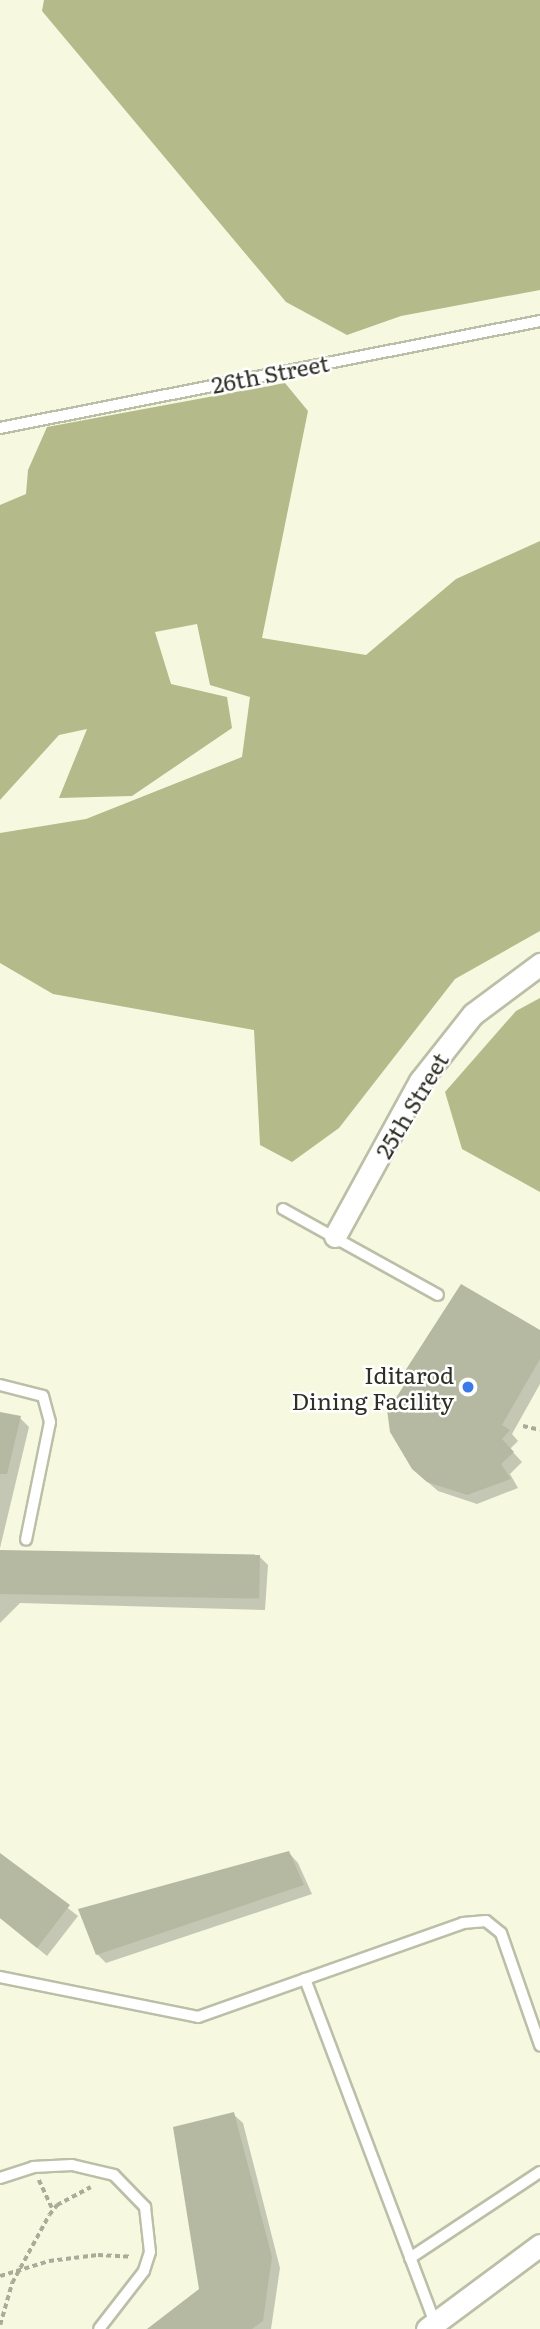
<!DOCTYPE html>
<style>
body{margin:0}
#map{position:relative;width:540px;height:2329px;overflow:hidden;background:#f6f9e0;font-family:Literata,serif}
div>[style]{position:absolute}
.forest>*{inset:0;background:#b4ba89}
.shadow>*{inset:0;background:#0003}
.building>*{inset:0;background:#b6b9a1;transform-origin:0 0}
.path>*{height:3.5px;margin-top:-1.75px;transform-origin:0;background:repeating-linear-gradient(90deg,#aaac99 0 5px,transparent 0 8.5px)}
.roads{filter:drop-shadow(2px 0 #bcbfa7) drop-shadow(-2px 0 #bcbfa7) drop-shadow(0 2px #bcbfa7) drop-shadow(0 -2px #bcbfa7)}
.service>*{height:10px;margin:-5px;padding:0 5px;transform-origin:5px;border-radius:5px;background:#fff}
.minor>*{height:21px;margin:-10.5px;padding:0 10.5px;transform-origin:10.5px;border-radius:10.5px;background:#fff}
.dots>*{width:19px;height:19px;translate:-50% -50%;box-sizing:border-box;border:4px solid #fff;border-radius:50%}
span{translate:-50% -50%;white-space:nowrap;text-align:center;line-height:1.15;-webkit-text-stroke:5px #fff;paint-order:stroke}
.street-label{font-size:23px;color:#2e2f25}
.poi-label{font-size:23px;color:#2e2f25}
.right{translate:-100% -50%;text-align:right}
</style>
<div id="map">
<div class="forest">
<i style="clip-path:polygon(44px 0,540px 0,540px 290px,401px 316px,347px 335px,286px 302px,42px 11px)"></i>
<i style="clip-path:polygon(285px 383px,308px 411px,262px 638px,366px 655px,456px 579px,540px 541px,540px 931px,455px 979px,339px 1128px,292px 1162px,260px 1145px,254px 1030px,53px 994px,0 963px,0 833px,86px 819px,242px 757px,250px 697px,210px 685px,197px 624px,155px 632px,171px 684px,227px 697px,232px 728px,132px 796px,59px 798px,87px 729px,59px 735px,0 800px,0 505px,26px 494px,28px 470px,47px 427px)"></i>
<i style="clip-path:polygon(540px 998px,540px 1192px,462px 1149px,445px 1092px,516px 1011px)"></i>
</div>
<div class="shadow">
<i style="clip-path:polygon(540px 1332px,540px 1384px,512px 1434px,518px 1441px,510px 1449px,522px 1462px,510px 1474px,518px 1488px,477px 1504px,438px 1491px,423px 1478px,394px 1404px)"></i>
<i style="clip-path:polygon(0 1414px,20px 1418px,29px 1427px,0 1548px)"></i>
<i style="clip-path:polygon(0 1551px,259px 1556px,268px 1565px,265px 1610px,20px 1603px,0 1623px)"></i>
<i style="clip-path:polygon(289px 1853px,298px 1863px,312px 1894px,106px 1963px,97px 1954px)"></i>
<i style="clip-path:polygon(0 1855px,78px 1916px,47px 1956px,0 1918px)"></i>
<i style="clip-path:polygon(233px 2114px,243px 2123px,280px 2268px,271px 2329px,150px 2329px,201px 2290px)"></i>
</div>
<div class="building">
<i style="clip-path:polygon(461px 1284px,540px 1330px,540px 1359px,502px 1425px,510px 1430px,502px 1439px,514px 1452px,501px 1464px,511px 1479px,467px 1495px,427px 1482px,412px 1469px,390px 1432px,386px 1402px,393px 1402px,411px 1375px,405px 1371px)"></i>
<i style="clip-path:polygon(0 1412px,21px 1416px,7px 1474px,0 1474px)"></i>
<i style="left:0;top:1550px;width:260px;height:44px;rotate:1deg"></i>
<i style="clip-path:polygon(289px 1851px,304px 1885px,96px 1955px,78px 1909px)"></i>
<i style="clip-path:polygon(0 1853px,70px 1905px,37px 1948px,0 1918px)"></i>
<i style="clip-path:polygon(234px 2112px,272px 2257px,263px 2321px,252px 2329px,147px 2329px,199px 2289px,173px 2127px)"></i>
</div>
<div class="path">
<i style="left:523px;top:1426px;width:17px;rotate:13deg"></i>
<i style="left:39px;top:2180px;width:33px;rotate:65deg"></i>
<i style="left:0;top:2276px;width:51px;rotate:-17deg"></i>
<i style="left:49px;top:2261px;width:49px;rotate:-7deg"></i>
<i style="left:98px;top:2255px;width:34px;rotate:3deg"></i>
<i style="left:0;top:2325px;width:44px;rotate:-74.1deg"></i>
<i style="left:12px;top:2283px;width:77px;rotate:-61.4deg"></i>
<i style="left:49px;top:2215px;width:13px;rotate:-51deg"></i>
<i style="left:57px;top:2205px;width:38px;rotate:-28deg"></i>
</div>
<div class="roads">
<div class="service">
<i style="left:0;top:428px;width:550px;rotate:-11.21deg"></i>
<i style="left:283px;top:1209px;width:177px;rotate:29deg"></i>
<i style="left:0;top:1385px;width:44px;rotate:14.3deg"></i>
<i style="left:43px;top:1396px;width:27px;rotate:75deg"></i>
<i style="left:50px;top:1422px;width:120px;rotate:101.5deg"></i>
<i style="left:0;top:1977px;width:202px;rotate:11.4deg"></i>
<i style="left:198px;top:2017px;width:281px;rotate:-19.5deg"></i>
<i style="left:463px;top:1923px;width:23px;rotate:-5deg"></i>
<i style="left:486px;top:1921px;width:19px;rotate:39deg"></i>
<i style="left:501px;top:1933px;width:119px;rotate:70.8deg"></i>
<i style="left:305px;top:1979px;width:368px;rotate:69.3deg"></i>
<i style="left:0;top:2178px;width:35px;rotate:-18deg"></i>
<i style="left:33px;top:2167px;width:39px;rotate:-3deg"></i>
<i style="left:72px;top:2165px;width:43px;rotate:13.4deg"></i>
<i style="left:114px;top:2175px;width:45px;rotate:45.9deg"></i>
<i style="left:145px;top:2207px;width:45px;rotate:83.7deg"></i>
<i style="left:150px;top:2252px;width:20px;rotate:108deg"></i>
<i style="left:144px;top:2271px;width:73px;rotate:127.8deg"></i>
<i style="left:410px;top:2258px;width:156px;rotate:-33.5deg"></i>
</div>
<div class="minor">
<i style="left:335px;top:1236px;width:177px;rotate:-61.3deg"></i>
<i style="left:420px;top:1081px;width:85px;rotate:-51.7deg"></i>
<i style="left:473px;top:1014px;width:84px;rotate:-36.7deg"></i>
<i style="left:427px;top:2329px;width:141px;rotate:-36.6deg"></i>
</div>
</div>
<div class="dots">
<i style="left:468px;top:1387px;background:#3c7ae9"></i>
</div>
<div class="street-label">
<span style="left:270px;top:373px;rotate:-11deg">26th Street</span>
<span style="left:411px;top:1105px;rotate:-59deg">25th Street</span>
</div>
<div class="poi-label">
<span class="right" style="left:454px;top:1387px">Iditarod<br>Dining Facility</span>
</div>
</div>
